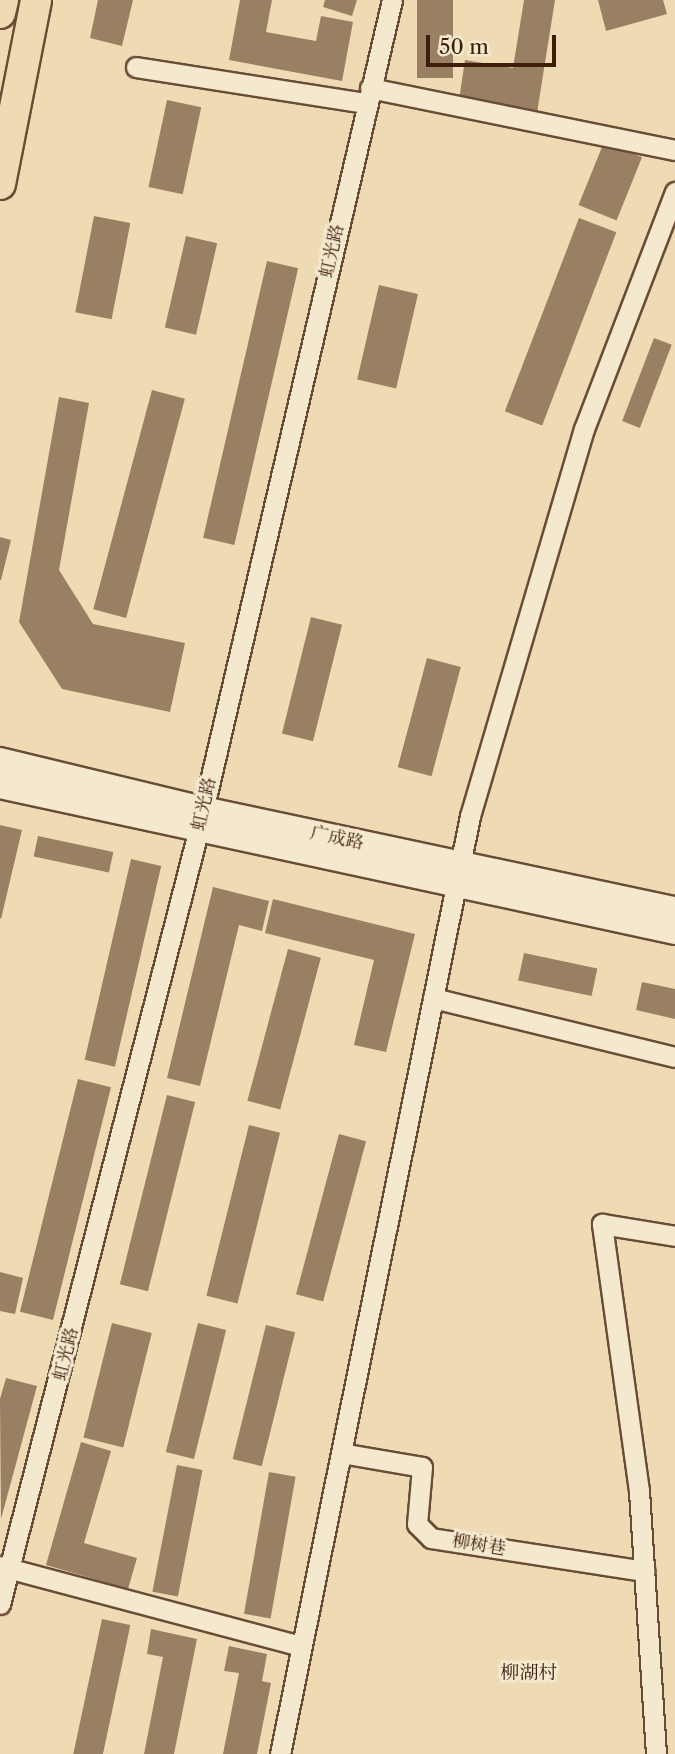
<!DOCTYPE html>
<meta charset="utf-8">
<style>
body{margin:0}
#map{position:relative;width:675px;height:1754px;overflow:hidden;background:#eedbb3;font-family:"Libre Caslon Text","Noto Serif SC",serif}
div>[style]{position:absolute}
.building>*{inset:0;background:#9a8063;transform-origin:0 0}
.roads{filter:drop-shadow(2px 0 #6a4c36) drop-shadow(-2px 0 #6a4c36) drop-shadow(0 2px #6a4c36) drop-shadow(0 -2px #6a4c36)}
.minor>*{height:19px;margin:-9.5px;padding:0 9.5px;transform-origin:9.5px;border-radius:9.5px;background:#f4e8ce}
.secondary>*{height:26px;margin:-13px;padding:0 13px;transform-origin:13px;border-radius:13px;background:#f4e8ce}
.primary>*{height:30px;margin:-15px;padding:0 15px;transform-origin:15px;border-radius:15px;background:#eedbb3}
span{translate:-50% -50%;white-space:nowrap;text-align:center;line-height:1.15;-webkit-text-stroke:6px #f4e8ce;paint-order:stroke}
.street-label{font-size:18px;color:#3e1d0d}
.neighbourhood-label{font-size:19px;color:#3e1d0d}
.scale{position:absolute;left:426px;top:35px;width:130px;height:32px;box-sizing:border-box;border:4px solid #3e1d0d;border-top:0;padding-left:9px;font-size:21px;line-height:24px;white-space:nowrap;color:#3e1d0d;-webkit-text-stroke:5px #f4e8ce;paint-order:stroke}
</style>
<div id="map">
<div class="building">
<i style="clip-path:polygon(98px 0,133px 0,122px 46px,90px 38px)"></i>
<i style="clip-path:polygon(240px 0,272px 0,266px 32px,316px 41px,321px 16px,353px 22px,342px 81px,229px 60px)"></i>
<i style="clip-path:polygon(325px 0,357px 0,352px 16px,323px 7px)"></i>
<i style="left:417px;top:0;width:36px;height:78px"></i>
<i style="clip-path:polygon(524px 0,555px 0,537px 113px,459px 100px,465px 60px,513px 68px)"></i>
<i style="clip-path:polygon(598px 0,663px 0,667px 14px,606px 31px)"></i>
<i style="left:167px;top:100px;width:35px;height:89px;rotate:12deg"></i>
<i style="left:604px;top:142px;width:41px;height:68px;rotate:22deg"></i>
<i style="left:94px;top:216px;width:37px;height:98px;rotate:11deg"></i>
<i style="left:579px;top:218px;width:40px;height:207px;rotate:21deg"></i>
<i style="left:186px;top:236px;width:32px;height:94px;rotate:13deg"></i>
<i style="left:267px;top:261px;width:32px;height:284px;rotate:13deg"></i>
<i style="left:379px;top:285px;width:40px;height:97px;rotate:13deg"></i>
<i style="left:654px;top:338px;width:19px;height:89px;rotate:21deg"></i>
<i style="left:152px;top:390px;width:34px;height:227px;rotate:15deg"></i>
<i style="clip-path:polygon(59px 397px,89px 403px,59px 570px,93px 624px,185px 643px,170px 712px,62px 689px,19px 622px)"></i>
<i style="clip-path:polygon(0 537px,11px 540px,1px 580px,0 580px)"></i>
<i style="left:311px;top:617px;width:32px;height:120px;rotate:14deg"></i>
<i style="left:427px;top:658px;width:35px;height:113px;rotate:15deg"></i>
<i style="clip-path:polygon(0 825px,22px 830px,1px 919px,0 918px)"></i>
<i style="left:38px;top:836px;width:77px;height:21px;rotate:12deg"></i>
<i style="left:131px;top:859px;width:31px;height:206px;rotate:13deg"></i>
<i style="clip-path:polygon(213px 887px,269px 901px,262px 931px,239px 925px,200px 1086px,167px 1078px)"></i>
<i style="clip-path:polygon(273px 899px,415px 934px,386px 1052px,354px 1045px,374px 960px,265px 933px)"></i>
<i style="left:288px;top:949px;width:34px;height:157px;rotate:15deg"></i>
<i style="left:524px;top:953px;width:75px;height:28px;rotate:12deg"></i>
<i style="clip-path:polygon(642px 982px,675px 989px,675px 1019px,636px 1010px)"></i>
<i style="left:78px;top:1079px;width:34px;height:240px;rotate:14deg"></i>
<i style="left:167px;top:1095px;width:29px;height:195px;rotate:14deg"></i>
<i style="left:249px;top:1125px;width:32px;height:176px;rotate:14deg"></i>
<i style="left:339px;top:1134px;width:28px;height:166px;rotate:15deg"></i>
<i style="clip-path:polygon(0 1272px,23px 1278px,15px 1314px,0 1311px)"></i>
<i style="left:112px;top:1323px;width:41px;height:118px;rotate:14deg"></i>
<i style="left:198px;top:1323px;width:29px;height:133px;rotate:14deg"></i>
<i style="left:266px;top:1325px;width:30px;height:138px;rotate:14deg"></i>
<i style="clip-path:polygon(6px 1378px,37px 1386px,1px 1519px,0 1399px)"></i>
<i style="clip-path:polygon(81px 1442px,111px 1451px,84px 1543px,137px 1558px,128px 1589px,46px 1565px)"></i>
<i style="left:177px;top:1465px;width:26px;height:129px;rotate:11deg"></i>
<i style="left:269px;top:1472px;width:27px;height:144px;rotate:10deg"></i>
<i style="left:102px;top:1619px;width:29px;height:138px;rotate:12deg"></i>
<i style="clip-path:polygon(151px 1629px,197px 1639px,174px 1754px,144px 1754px,163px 1657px,147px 1654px)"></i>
<i style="clip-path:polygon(229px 1646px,267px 1654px,262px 1681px,271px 1683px,257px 1754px,223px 1754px,239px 1673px,224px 1671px)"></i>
</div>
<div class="roads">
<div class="minor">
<i style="left:136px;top:67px;width:233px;rotate:8.9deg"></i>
<i style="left:370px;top:88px;width:311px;rotate:11.5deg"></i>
<i style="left:433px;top:998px;width:249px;rotate:13.7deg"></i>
<i style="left:341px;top:1453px;width:82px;rotate:9.8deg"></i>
<i style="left:422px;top:1467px;width:57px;rotate:95deg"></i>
<i style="left:417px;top:1524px;width:20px;rotate:45deg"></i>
<i style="left:431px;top:1538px;width:216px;rotate:8.8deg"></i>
<i style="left:0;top:1566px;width:311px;rotate:14.9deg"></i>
<i style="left:0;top:1604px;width:801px;rotate:-75.62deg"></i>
<i style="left:199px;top:828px;width:850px;rotate:-76.88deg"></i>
<i style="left:280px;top:1754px;width:957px;rotate:-78.55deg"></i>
<i style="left:470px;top:816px;width:403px;rotate:-73.6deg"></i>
<i style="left:584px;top:429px;width:254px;rotate:-69deg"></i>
<i style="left:656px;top:1754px;width:264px;rotate:-93.7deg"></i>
<i style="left:639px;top:1491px;width:270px;rotate:-97.9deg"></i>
<i style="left:602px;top:1224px;width:74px;rotate:9.3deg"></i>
</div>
<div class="secondary">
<i style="left:0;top:761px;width:209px;rotate:13.6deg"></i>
<i style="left:203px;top:810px;width:482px;rotate:12deg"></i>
<i style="left:0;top:785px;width:691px;rotate:12.2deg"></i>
</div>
<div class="primary">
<i style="left:0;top:13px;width:13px;rotate:-77deg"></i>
<i style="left:0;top:184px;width:187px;rotate:-78.9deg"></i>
</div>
</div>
<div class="street-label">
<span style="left:332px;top:251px;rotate:-77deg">虹光路</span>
<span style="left:204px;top:804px;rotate:-77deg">虹光路</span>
<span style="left:337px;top:838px;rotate:12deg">广成路</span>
<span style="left:66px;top:1354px;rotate:-76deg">虹光路</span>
<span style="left:479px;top:1545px;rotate:9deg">柳树巷</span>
</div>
<div class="neighbourhood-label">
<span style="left:529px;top:1673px">柳湖村</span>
</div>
<div class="scale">50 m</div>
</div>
